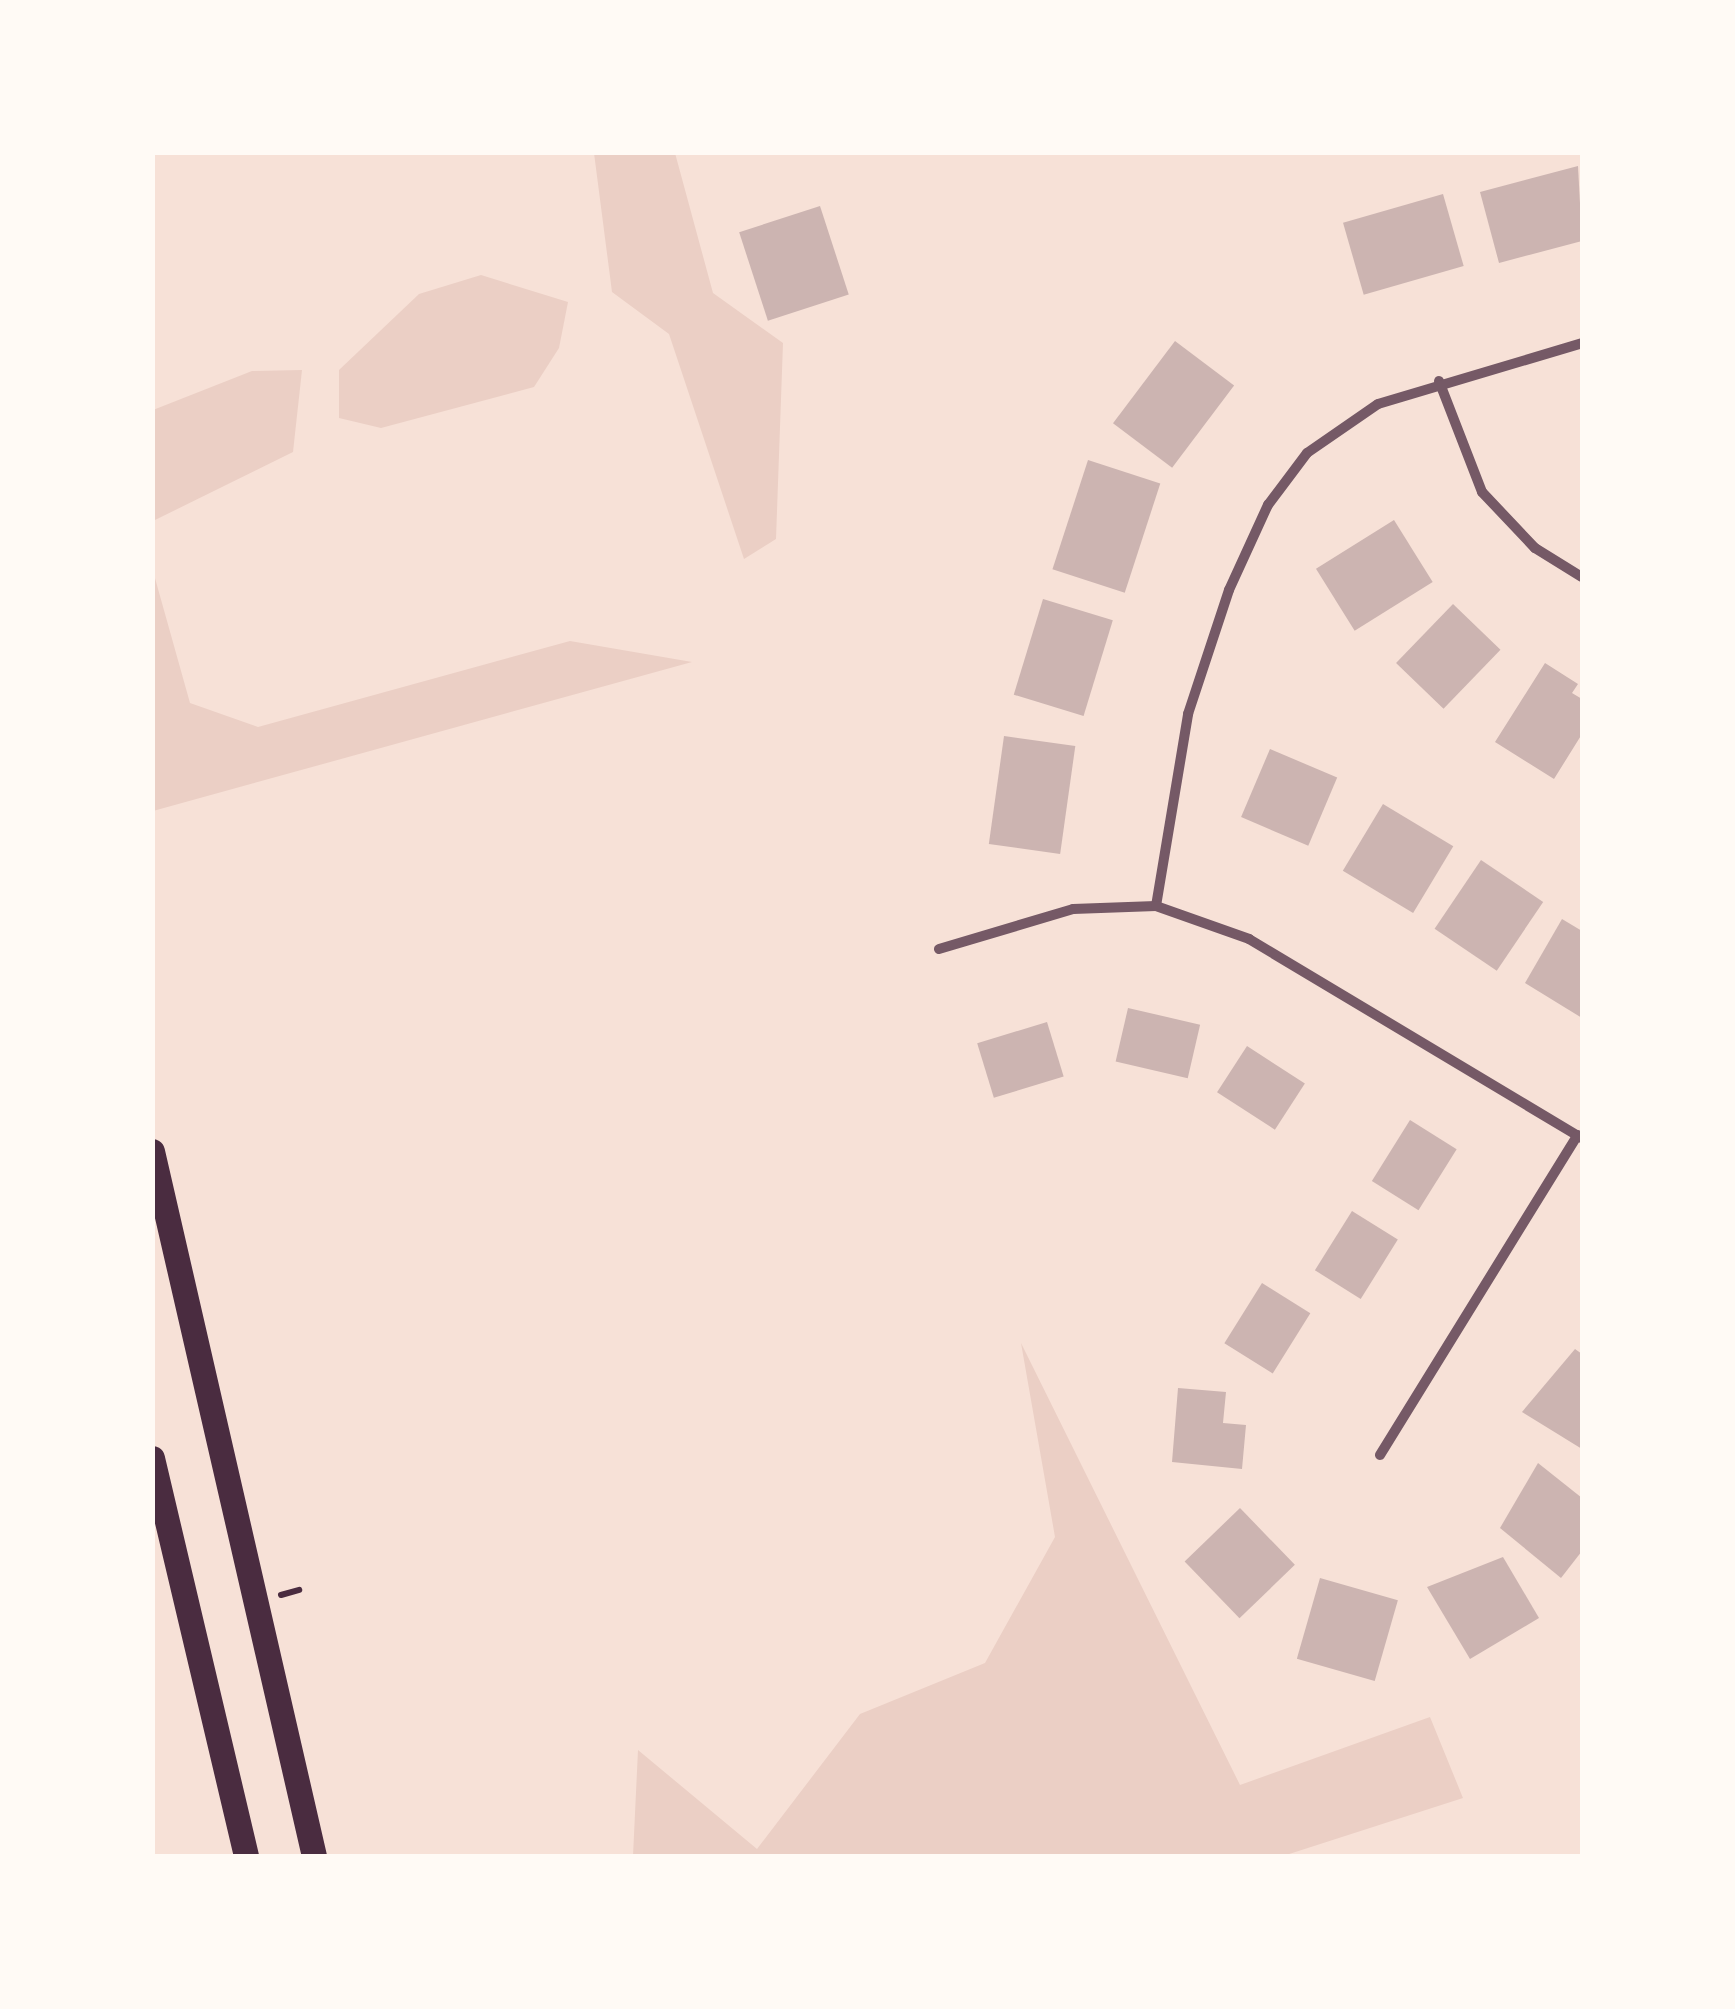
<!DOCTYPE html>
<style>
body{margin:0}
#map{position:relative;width:1735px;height:2009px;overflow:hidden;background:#f7e1d7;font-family:"Exo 2",sans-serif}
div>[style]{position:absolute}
.green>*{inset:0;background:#ebcfc5}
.building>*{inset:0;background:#ccb4b1;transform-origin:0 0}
.path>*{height:6px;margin:-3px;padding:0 3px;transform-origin:3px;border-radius:3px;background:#4a2c40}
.minor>*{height:10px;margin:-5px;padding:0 5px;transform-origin:5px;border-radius:5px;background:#755966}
.primary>*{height:25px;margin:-12.5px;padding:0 12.5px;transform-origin:12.5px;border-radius:12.5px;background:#4a2c40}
span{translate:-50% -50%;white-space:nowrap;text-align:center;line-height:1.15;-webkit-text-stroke:8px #fffaf5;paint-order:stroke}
.frame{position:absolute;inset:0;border:155px solid #fffaf5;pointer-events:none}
</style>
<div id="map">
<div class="green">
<i style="clip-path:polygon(594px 153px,675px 153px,713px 293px,783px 343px,776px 539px,744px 559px,669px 334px,612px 292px)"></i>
<i style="clip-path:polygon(481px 275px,568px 302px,559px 348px,534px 387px,381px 428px,339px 418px,339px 370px,419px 294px)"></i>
<i style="clip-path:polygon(302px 370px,293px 452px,153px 521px,153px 410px,252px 371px)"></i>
<i style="clip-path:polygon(153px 571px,190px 703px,258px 727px,570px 641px,692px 662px,153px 811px)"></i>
<i style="clip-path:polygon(1021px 1343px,1240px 1785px,1430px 1717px,1463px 1798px,1283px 1856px,633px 1856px,638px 1750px,757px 1849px,860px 1714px,985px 1663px,1055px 1537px)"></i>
</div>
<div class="building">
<i style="clip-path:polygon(1578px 166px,1582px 241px,1499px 263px,1480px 192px)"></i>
<i style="left:1443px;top:194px;width:75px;height:104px;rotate:74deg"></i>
<i style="left:820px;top:206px;width:93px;height:85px;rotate:72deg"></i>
<i style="left:1175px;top:341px;width:74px;height:103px;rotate:37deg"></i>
<i style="left:1088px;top:460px;width:76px;height:115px;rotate:18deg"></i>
<i style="left:1394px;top:520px;width:73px;height:92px;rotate:58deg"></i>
<i style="left:1043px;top:599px;width:73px;height:100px;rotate:17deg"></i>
<i style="left:1453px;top:604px;width:66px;height:82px;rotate:44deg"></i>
<i style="clip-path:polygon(1545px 663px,1578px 684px,1572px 693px,1582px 699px,1582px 734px,1554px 779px,1495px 742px)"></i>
<i style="left:1004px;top:736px;width:72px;height:109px;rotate:8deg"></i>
<i style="left:1270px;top:749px;width:73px;height:74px;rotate:23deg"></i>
<i style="left:1383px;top:804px;width:82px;height:78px;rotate:31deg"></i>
<i style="left:1481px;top:860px;width:75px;height:83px;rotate:34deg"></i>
<i style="clip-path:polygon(1562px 919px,1582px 931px,1582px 1018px,1525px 983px)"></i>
<i style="left:1128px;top:1008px;width:74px;height:55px;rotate:13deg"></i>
<i style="left:1047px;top:1022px;width:57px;height:73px;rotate:73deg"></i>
<i style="left:1247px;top:1046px;width:69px;height:55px;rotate:33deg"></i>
<i style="left:1410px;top:1120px;width:55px;height:72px;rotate:32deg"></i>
<i style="left:1352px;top:1211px;width:54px;height:70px;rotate:32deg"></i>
<i style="left:1262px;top:1283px;width:57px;height:71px;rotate:32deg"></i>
<i style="clip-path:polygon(1575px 1349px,1582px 1354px,1582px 1449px,1522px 1412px)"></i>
<i style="clip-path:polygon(1178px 1388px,1226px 1392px,1223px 1423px,1246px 1425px,1242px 1469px,1172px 1462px)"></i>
<i style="clip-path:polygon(1538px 1463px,1582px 1498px,1582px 1551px,1561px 1578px,1500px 1528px)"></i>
<i style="left:1240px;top:1508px;width:79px;height:77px;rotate:46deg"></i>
<i style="clip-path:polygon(1503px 1557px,1539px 1618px,1470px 1659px,1427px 1587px)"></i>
<i style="left:1320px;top:1578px;width:81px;height:84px;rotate:16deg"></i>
</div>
<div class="path">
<i style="left:281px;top:1595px;width:19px;rotate:-16deg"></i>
</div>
<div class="minor">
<i style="left:1439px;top:381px;width:119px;rotate:68.8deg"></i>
<i style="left:1482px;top:492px;width:77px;rotate:46.6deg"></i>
<i style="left:1535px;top:548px;width:55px;rotate:31.7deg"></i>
<i style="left:1156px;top:906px;width:195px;rotate:-80.5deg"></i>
<i style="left:1188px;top:714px;width:131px;rotate:-71.7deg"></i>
<i style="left:1229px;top:590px;width:94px;rotate:-65.4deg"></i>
<i style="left:1268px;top:505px;width:65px;rotate:-53.1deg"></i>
<i style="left:1307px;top:453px;width:86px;rotate:-34.6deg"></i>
<i style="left:1378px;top:404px;width:213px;rotate:-16.6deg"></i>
<i style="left:939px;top:949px;width:140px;rotate:-16.6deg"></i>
<i style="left:1073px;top:909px;width:83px;rotate:-2.1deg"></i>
<i style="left:1156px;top:906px;width:99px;rotate:19.5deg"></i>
<i style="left:1249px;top:939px;width:388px;rotate:30.9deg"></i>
<i style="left:1380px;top:1455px;width:376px;rotate:-58.3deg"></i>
</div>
<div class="primary">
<i style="left:152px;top:1151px;width:723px;rotate:77.06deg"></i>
<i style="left:152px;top:1458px;width:409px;rotate:76.7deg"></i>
</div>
<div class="frame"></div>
</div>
